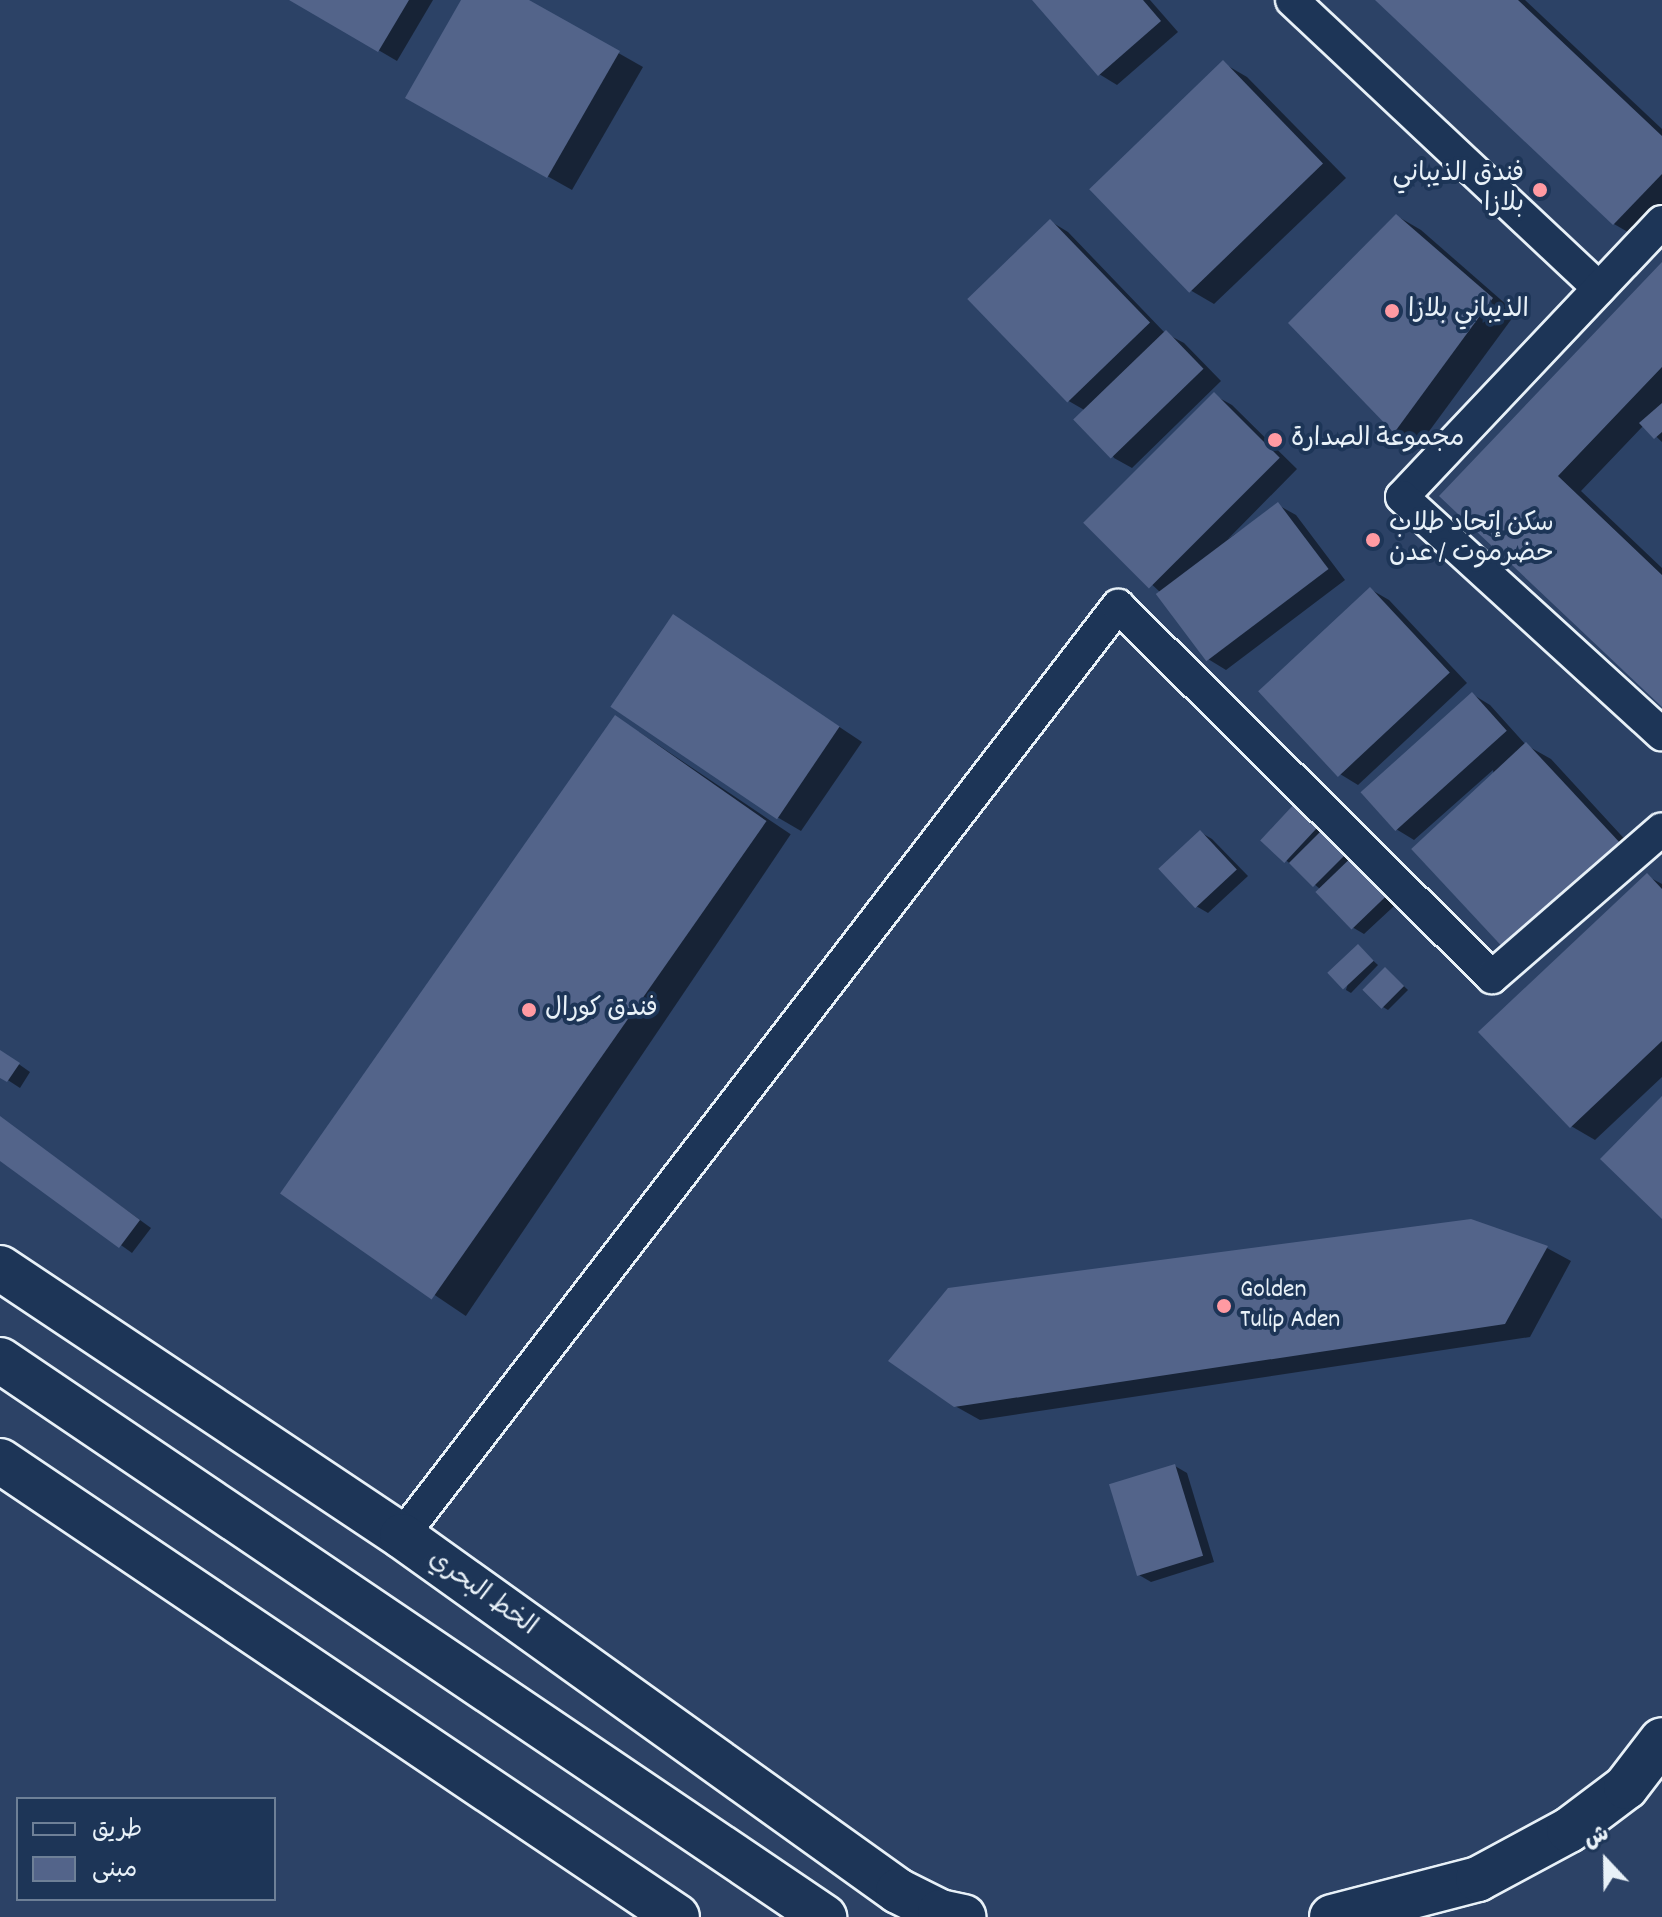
<!DOCTYPE html>
<meta charset="utf-8">
<style>
body{margin:0}
#map{position:relative;width:1662px;height:1917px;overflow:hidden;background:#2c4266;font-family:Dekko,"Playpen Sans Arabic",sans-serif}
div>[style]{position:absolute}
.shadow>*{inset:0;background:#0007;transform-origin:0 0}
.building>*{inset:0;background:#53648a;transform-origin:0 0}
.roads{filter:drop-shadow(2px 0 #e8f1f8) drop-shadow(-2px 0 #e8f1f8) drop-shadow(0 2px #e8f1f8) drop-shadow(0 -2px #e8f1f8)}
.street>*{height:32px;margin:-16px;padding:0 16px;transform-origin:16px;border-radius:16px;background:#1d3557}
.secondary>*{height:44px;margin:-22px;padding:0 22px;transform-origin:22px;border-radius:22px;background:#1d3557}
.primary>*{height:44px;margin:-22px;padding:0 22px;transform-origin:22px;border-radius:22px;background:#1d3557}
.highway>*{height:44px;margin:-22px;padding:0 22px;transform-origin:22px;border-radius:22px;background:#1d3557}
.dots>*{width:22px;height:22px;translate:-50% -50%;box-sizing:border-box;border:4px solid #1d3557;border-radius:50%}
span{translate:-50% -50%;white-space:nowrap;text-align:center;line-height:1.15;-webkit-text-stroke:8px #1d3557;paint-order:stroke}
.poi-label{font-size:26px;color:#e8f1f8}
.right{translate:-100% -50%;text-align:right}
.left{translate:0 -50%;text-align:left}
.street-label{font-size:26px;color:#e8f1f8}
.legend{position:absolute;left:16px;top:1797px;width:260px;height:104px;box-sizing:border-box;background:#1d3557;border:2px solid #6e8097;margin:0;padding:10px 14px;list-style:none;font-size:24px;color:#e8f1f8}
.legend li{display:flex;align-items:center;gap:16px;height:40px}
.legend b{width:40px;border:2px solid #6e8097}
.north{position:absolute;left:1566px;top:1821px;width:80px;height:80px;-webkit-text-stroke:6px #1d3557;paint-order:stroke;rotate:338deg;font-size:22px;font-weight:700;line-height:32px;text-align:center;color:#e8f1f8}
.north::after{content:'';display:block;margin:auto;width:28px;height:36px;background:#e8f1f8;clip-path:polygon(50% 0,100% 100%,50% 72%,0 100%)}
</style>
<div id="map">
<div class="shadow">
<i style="clip-path:polygon(293px 0,433px 0,397px 61px)"></i>
<i style="clip-path:polygon(463px 0,525px 0,643px 67px,572px 190px,408px 98px)"></i>
<i style="clip-path:polygon(1035px 0,1150px 0,1178px 32px,1117px 85px,1099px 74px)"></i>
<i style="clip-path:polygon(1378px 0,1525px 0,1662px 129px,1662px 213px,1638px 238px,1614px 224px)"></i>
<i style="clip-path:polygon(1223px 63px,1247px 77px,1346px 178px,1214px 304px,1190px 290px)"></i>
<i style="clip-path:polygon(1397px 216px,1421px 230px,1516px 313px,1419px 445px,1395px 431px)"></i>
<i style="clip-path:polygon(1050px 221px,1068px 232px,1165px 333px,1184px 343px,1221px 381px,1132px 468px,1114px 458px,1086px 411px,1067px 400px)"></i>
<i style="clip-path:polygon(1662px 265px,1662px 442px,1644px 425px,1581px 491px,1662px 568px,1662px 704px,1442px 496px)"></i>
<i style="clip-path:polygon(1214px 395px,1232px 405px,1297px 469px,1228px 539px,1278px 505px,1296px 515px,1345px 580px,1226px 670px,1208px 659px,1161px 593px,1086px 523px)"></i>
<i style="clip-path:polygon(1370px 589px,1389px 600px,1467px 683px,1358px 785px,1340px 774px)"></i>
<i style="clip-path:polygon(674px 617px,862px 742px,801px 831px,777px 817px)"></i>
<i style="clip-path:polygon(1472px 694px,1490px 705px,1526px 745px,1551px 759px,1642px 858px,1528px 961px,1493px 770px,1414px 840px,1396px 829px)"></i>
<i style="left:639px;top:732px;width:183px;height:581px;rotate:34deg"></i>
<i style="clip-path:polygon(1298px 803px,1407px 894px,1364px 934px,1352px 927px,1320px 889px,1262px 840px)"></i>
<i style="clip-path:polygon(1200px 832px,1212px 839px,1248px 876px,1208px 913px,1196px 906px)"></i>
<i style="clip-path:polygon(1647px 876px,1662px 884px,1662px 1077px,1595px 1140px,1571px 1126px)"></i>
<i style="clip-path:polygon(1358px 947px,1378px 965px,1351px 993px,1346px 990px)"></i>
<i style="clip-path:polygon(1390px 973px,1408px 990px,1388px 1010px,1383px 1007px)"></i>
<i style="clip-path:polygon(0 1051px,30px 1072px,20px 1088px,0 1075px)"></i>
<i style="clip-path:polygon(0 1118px,151px 1228px,132px 1253px,0 1158px)"></i>
<i style="clip-path:polygon(1547px 1248px,1571px 1261px,1530px 1337px,980px 1420px,955px 1406px)"></i>
<i style="clip-path:polygon(1175px 1466px,1187px 1473px,1214px 1562px,1151px 1582px,1139px 1575px)"></i>
</div>
<div class="building">
<i style="clip-path:polygon(289px 0,409px 0,378px 52px)"></i>
<i style="clip-path:polygon(461px 0,529px 0,620px 51px,547px 178px,405px 98px)"></i>
<i style="clip-path:polygon(1032px 0,1143px 0,1161px 21px,1098px 76px)"></i>
<i style="clip-path:polygon(1375px 0,1518px 0,1662px 136px,1662px 174px,1613px 225px)"></i>
<i style="left:1223px;top:60px;width:144px;height:186px;rotate:46deg"></i>
<i style="clip-path:polygon(1396px 214px,1493px 298px,1394px 433px,1288px 323px)"></i>
<i style="left:1050px;top:219px;width:144px;height:115px;rotate:46deg"></i>
<i style="clip-path:polygon(1662px 262px,1662px 367px,1558px 476px,1662px 575px,1662px 707px,1439px 496px)"></i>
<i style="left:1166px;top:330px;width:54px;height:129px;rotate:46deg"></i>
<i style="left:1214px;top:392px;width:93px;height:185px;rotate:45deg"></i>
<i style="clip-path:polygon(1662px 403px,1662px 432px,1654px 439px,1639px 423px)"></i>
<i style="left:1278px;top:502px;width:84px;height:153px;rotate:53deg"></i>
<i style="left:1370px;top:587px;width:117px;height:153px;rotate:47deg"></i>
<i style="left:673px;top:614px;width:201px;height:112px;rotate:34deg"></i>
<i style="left:1472px;top:692px;width:52px;height:150px;rotate:48deg"></i>
<i style="left:615px;top:715px;width:185px;height:584px;rotate:35deg"></i>
<i style="left:1526px;top:742px;width:137px;height:157px;rotate:47deg"></i>
<i style="left:1297px;top:801px;width:33px;height:54px;rotate:43deg"></i>
<i style="left:1325px;top:827px;width:34px;height:51px;rotate:45deg"></i>
<i style="left:1200px;top:830px;width:54px;height:57px;rotate:47deg"></i>
<i style="left:1360px;top:849px;width:52px;height:62px;rotate:46deg"></i>
<i style="clip-path:polygon(1647px 873px,1662px 889px,1662px 1041px,1570px 1128px,1478px 1032px)"></i>
<i style="left:1358px;top:944px;width:23px;height:42px;rotate:47deg"></i>
<i style="left:1385px;top:967px;width:27px;height:32px;rotate:45deg"></i>
<i style="clip-path:polygon(0 1050px,20px 1063px,7px 1082px,0 1078px)"></i>
<i style="clip-path:polygon(1662px 1096px,1662px 1219px,1600px 1159px)"></i>
<i style="clip-path:polygon(0 1116px,140px 1220px,119px 1248px,0 1161px)"></i>
<i style="clip-path:polygon(1471px 1219px,1548px 1246px,1505px 1324px,954px 1407px,888px 1361px,948px 1288px)"></i>
<i style="left:1175px;top:1464px;width:96px;height:69px;rotate:73deg"></i>
</div>
<div class="roads">
<div class="street">
<i style="left:1292px;top:0;width:421px;rotate:43.2deg"></i>
<i style="left:1662px;top:222px;width:378px;rotate:133.4deg"></i>
<i style="left:1402px;top:497px;width:352px;rotate:42.4deg"></i>
<i style="left:402px;top:1536px;width:1174px;rotate:-52.41deg"></i>
<i style="left:1118px;top:606px;width:527px;rotate:44.77deg"></i>
<i style="left:1492px;top:977px;width:225px;rotate:-41deg"></i>
</div>
<div class="secondary">
<i style="left:0;top:1461px;width:816px;rotate:33.96deg"></i>
</div>
<div class="primary">
<i style="left:1332px;top:1917px;width:151px;rotate:-14.6deg"></i>
<i style="left:1478px;top:1879px;width:103px;rotate:-28.3deg"></i>
<i style="left:1569px;top:1830px;width:71px;rotate:-37deg"></i>
<i style="left:1626px;top:1787px;width:59px;rotate:-52.5deg"></i>
</div>
<div class="highway">
<i style="left:0;top:1268px;width:483px;rotate:33.7deg"></i>
<i style="left:402px;top:1536px;width:610px;rotate:35.59deg"></i>
<i style="left:898px;top:1891px;width:47px;rotate:26.6deg"></i>
<i style="left:940px;top:1912px;width:24px;rotate:12deg"></i>
<i style="left:0;top:1360px;width:995px;rotate:34.06deg"></i>
</div>
</div>
<div class="dots">
<i style="left:1540px;top:190px;background:#ff9aa2"></i>
<i style="left:1392px;top:311px;background:#ff9aa2"></i>
<i style="left:1275px;top:440px;background:#ff9aa2"></i>
<i style="left:1373px;top:540px;background:#ff9aa2"></i>
<i style="left:529px;top:1010px;background:#ff9aa2"></i>
<i style="left:1224px;top:1306px;background:#ff9aa2"></i>
</div>
<div class="poi-label">
<span class="right" style="left:1524px;top:190px">فندق الذيباني<br>بلازا</span>
<span class="left" style="left:1408px;top:311px">الذيباني بلازا</span>
<span class="left" style="left:1291px;top:440px">مجموعة الصدارة</span>
<span class="left" style="left:1389px;top:540px">سكن إتحاد طلاب<br>حضرموت / عدن</span>
<span class="left" style="left:545px;top:1010px">فندق كورال</span>
<span class="left" style="left:1240px;top:1306px">Golden<br>Tulip Aden</span>
</div>
<div class="street-label">
<span style="left:482px;top:1594px;rotate:36deg">الخط البحري</span>
</div>
<ul class="legend">
<li><b style="height:10px;background:#1d3557"></b>طريق</li>
<li><b style="height:22px;background:#53648a"></b>مبنى</li>
</ul>
<div class="north">ش</div>
</div>
